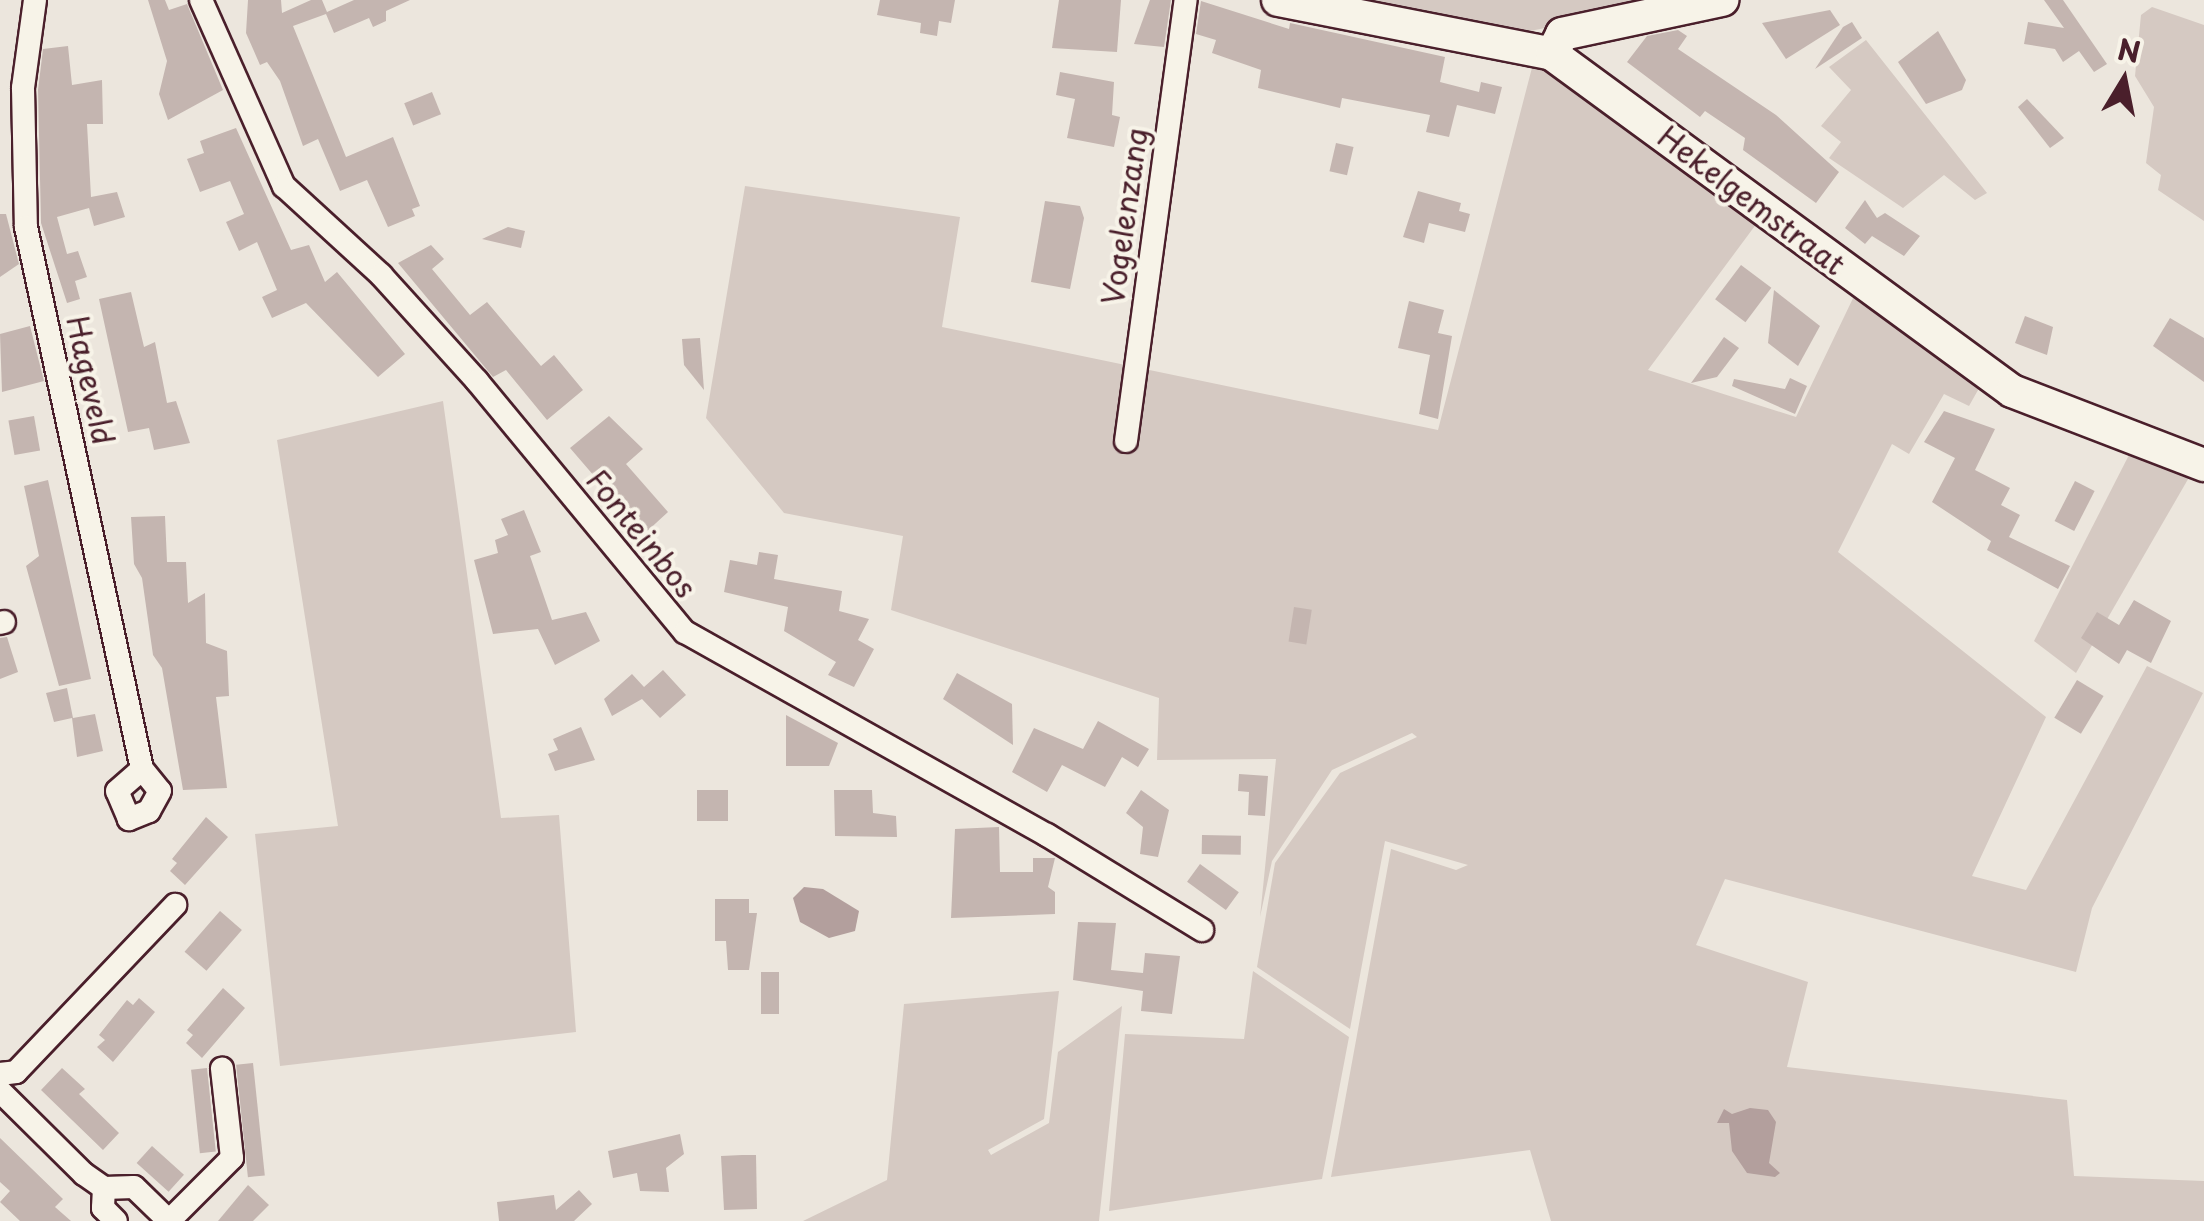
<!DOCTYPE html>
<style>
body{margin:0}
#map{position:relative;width:2204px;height:1221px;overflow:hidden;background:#ece6dd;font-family:"Playpen Sans",sans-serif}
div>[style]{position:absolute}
.green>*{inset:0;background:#d5c9c2}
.water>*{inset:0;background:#b39f9d}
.building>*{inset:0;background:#c4b5b0;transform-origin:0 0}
.roads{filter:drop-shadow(2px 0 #4a1f2b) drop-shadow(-2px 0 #4a1f2b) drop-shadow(0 2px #4a1f2b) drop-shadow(0 -2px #4a1f2b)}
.street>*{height:22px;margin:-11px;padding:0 11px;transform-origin:11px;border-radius:11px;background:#f7f3e8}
.secondary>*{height:32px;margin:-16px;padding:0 16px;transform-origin:16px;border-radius:16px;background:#f7f3e8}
span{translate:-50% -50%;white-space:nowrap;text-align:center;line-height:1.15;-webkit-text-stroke:8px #f7f3e8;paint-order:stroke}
.street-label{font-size:30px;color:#4a1f2b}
.north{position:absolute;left:2074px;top:30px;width:100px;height:100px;-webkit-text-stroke:8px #f7f3e8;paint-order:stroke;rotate:10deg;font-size:28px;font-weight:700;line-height:40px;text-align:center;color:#4a1f2b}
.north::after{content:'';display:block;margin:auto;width:35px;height:45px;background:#4a1f2b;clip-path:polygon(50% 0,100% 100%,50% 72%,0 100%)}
</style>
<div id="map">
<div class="green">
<i style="clip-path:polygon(1325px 0,1685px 0,1525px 32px)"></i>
<i style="clip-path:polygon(2152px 7px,2204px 25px,2204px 221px,2158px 190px,2161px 175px,2146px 163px,2154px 107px,2135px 76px,2141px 15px)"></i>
<i style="clip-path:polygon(1866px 40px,1987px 193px,1975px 200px,1944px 175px,1903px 208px,1829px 158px,1841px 142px,1821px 126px,1851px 90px,1829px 67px)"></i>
<i style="clip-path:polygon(1534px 60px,1760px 219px,1648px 370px,1796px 417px,1856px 292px,1982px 383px,1969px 406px,1944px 394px,1909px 454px,1892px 444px,1838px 552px,2046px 717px,1972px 876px,2026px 890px,2147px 666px,2203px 693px,2092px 908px,2076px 972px,1725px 879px,1696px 945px,1808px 982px,1787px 1067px,2067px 1100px,2074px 1176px,2204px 1181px,2204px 1221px,1551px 1221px,1530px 1150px,1331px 1177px,1391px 849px,1456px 870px,1468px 865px,1385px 841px,1350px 1029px,1257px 967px,1275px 863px,1340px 773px,1417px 737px,1412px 733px,1332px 770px,1272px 861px,1260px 917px,1276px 759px,1157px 760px,1159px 698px,891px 610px,903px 536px,784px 513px,706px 418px,745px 186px,960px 217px,942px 327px,1438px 430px)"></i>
<i style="clip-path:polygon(443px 401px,501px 818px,559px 815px,576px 1032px,280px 1066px,255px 834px,338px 826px,277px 440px)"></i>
<i style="clip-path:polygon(2130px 453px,2191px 474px,2076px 673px,2034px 641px)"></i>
<i style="clip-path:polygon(1253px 971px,1349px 1037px,1322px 1179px,1109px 1211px,1125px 1034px,1244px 1039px)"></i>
<i style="clip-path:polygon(1059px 991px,1044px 1119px,988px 1150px,991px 1155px,1049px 1123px,1058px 1052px,1122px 1006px,1099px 1221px,803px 1221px,887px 1180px,904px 1004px)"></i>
</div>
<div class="water">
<i style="clip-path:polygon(804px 887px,823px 889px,859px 911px,855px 931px,829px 938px,800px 922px,793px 898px)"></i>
<i style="clip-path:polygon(1750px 1108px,1768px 1110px,1776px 1122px,1769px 1163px,1780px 1173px,1775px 1177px,1747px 1173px,1732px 1151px,1729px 1123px,1717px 1123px,1724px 1109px,1732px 1114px)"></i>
</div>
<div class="building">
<i style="clip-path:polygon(148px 0,165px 0,169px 10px,187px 4px,223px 90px,168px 120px,159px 94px,167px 61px)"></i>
<i style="clip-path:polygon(248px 0,281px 0,282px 13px,311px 0,322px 0,327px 12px,354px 0,410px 0,386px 11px,386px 21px,373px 27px,369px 18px,334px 33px,326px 14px,293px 26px,346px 157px,393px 137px,420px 206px,412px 209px,415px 216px,388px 227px,367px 180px,340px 191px,318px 139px,303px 146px,280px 81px,267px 62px,260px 65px,246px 33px)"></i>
<i style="clip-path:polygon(880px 0,955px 0,951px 23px,939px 21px,937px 36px,920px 33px,921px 23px,877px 15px)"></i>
<i style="clip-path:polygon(1059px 0,1121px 0,1117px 52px,1052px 48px)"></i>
<i style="clip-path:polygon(1150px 0,1171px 0,1164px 47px,1134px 44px)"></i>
<i style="clip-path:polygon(2044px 0,2063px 0,2107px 64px,2094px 72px,2079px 51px,2063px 62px,2055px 49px,2024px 44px,2028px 22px,2064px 28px)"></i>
<i style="clip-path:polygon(1201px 1px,1289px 29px,1290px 23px,1445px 57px,1440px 82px,1479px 92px,1481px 82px,1502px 87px,1495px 114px,1457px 105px,1449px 137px,1426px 132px,1430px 115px,1342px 98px,1340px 108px,1258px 88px,1261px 70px,1212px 53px,1216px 40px,1196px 34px)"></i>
<i style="clip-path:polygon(1830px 10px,1840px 25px,1786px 59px,1762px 23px)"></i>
<i style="clip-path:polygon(1852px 22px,1862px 38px,1815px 69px,1843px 27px)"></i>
<i style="clip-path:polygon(1678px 30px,1687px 36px,1678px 49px,1776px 115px,1839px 172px,1816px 203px,1743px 150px,1745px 138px,1705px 111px,1700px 117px,1627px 62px,1647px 36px)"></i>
<i style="clip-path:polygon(1938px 31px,1966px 80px,1962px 90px,1926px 104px,1898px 62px)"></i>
<i style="clip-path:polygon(68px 46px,72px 85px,102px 80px,103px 124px,87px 124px,91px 197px,117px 192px,125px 217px,94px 226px,89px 208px,57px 217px,67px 254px,78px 251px,87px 277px,75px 281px,80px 299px,67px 303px,41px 223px,38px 90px,43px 49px)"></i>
<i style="clip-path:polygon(1060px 72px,1114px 82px,1112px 115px,1120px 117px,1114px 147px,1067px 138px,1075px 99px,1056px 95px)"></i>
<i style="left:432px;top:92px;width:24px;height:30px;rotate:68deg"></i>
<i style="clip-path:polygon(2027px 99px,2064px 138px,2050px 148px,2018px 107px)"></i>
<i style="clip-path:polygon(236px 128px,291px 250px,309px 245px,325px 282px,337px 272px,405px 354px,378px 377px,306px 303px,272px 318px,262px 297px,277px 290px,257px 242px,239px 251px,226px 222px,244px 214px,230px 181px,200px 192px,187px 159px,204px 153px,200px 141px)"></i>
<i style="left:1336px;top:143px;width:18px;height:29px;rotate:13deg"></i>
<i style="clip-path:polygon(1418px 191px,1461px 203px,1459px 211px,1470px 214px,1465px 232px,1429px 223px,1424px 243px,1403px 237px)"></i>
<i style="clip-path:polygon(1865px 200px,1877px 218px,1885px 213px,1920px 236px,1904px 256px,1872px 236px,1865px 244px,1845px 228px)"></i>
<i style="clip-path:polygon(1045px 201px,1080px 206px,1084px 218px,1070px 289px,1031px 282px)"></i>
<i style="clip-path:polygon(0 214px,6px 214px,19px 264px,0 277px)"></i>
<i style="clip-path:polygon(508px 227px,525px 231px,521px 248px,482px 239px)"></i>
<i style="clip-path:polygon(431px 245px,444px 259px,432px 269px,470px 315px,487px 302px,541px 366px,554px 355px,583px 390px,547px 420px,506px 370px,493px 377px,398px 263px)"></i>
<i style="left:1741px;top:265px;width:38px;height:43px;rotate:37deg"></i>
<i style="clip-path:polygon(1774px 290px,1820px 326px,1798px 366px,1768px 343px)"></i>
<i style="clip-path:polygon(131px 292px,144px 347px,155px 342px,167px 403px,176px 401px,190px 443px,154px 450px,149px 428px,128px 432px,99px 299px)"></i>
<i style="clip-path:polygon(1409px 301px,1444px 310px,1438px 333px,1452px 336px,1438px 419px,1419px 414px,1430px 355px,1398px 348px)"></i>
<i style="clip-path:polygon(2025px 316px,2053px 327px,2047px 355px,2015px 343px)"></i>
<i style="clip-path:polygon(2170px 318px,2204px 338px,2204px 382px,2153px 346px)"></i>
<i style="clip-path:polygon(30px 326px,44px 381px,2px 392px,0 334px)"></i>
<i style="clip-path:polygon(1724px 337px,1739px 348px,1717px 377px,1691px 383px)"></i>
<i style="clip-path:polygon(700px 338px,704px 390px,684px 365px,682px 339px)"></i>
<i style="clip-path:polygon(1790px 378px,1807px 386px,1795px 414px,1732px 386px,1734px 379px,1785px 389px)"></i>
<i style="clip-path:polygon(1944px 411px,1995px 429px,1975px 470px,2010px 488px,2001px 505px,2020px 515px,2009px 537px,2070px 566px,2058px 589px,1987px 550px,1991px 541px,1932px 502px,1955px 458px,1924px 442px)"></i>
<i style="left:34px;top:416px;width:35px;height:26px;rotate:80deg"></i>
<i style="clip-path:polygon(609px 416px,643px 449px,626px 464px,668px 512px,644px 534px,570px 448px)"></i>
<i style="clip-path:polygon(48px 480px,91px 679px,59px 686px,26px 566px,39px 556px,24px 486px)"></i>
<i style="left:2075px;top:481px;width:22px;height:45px;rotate:27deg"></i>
<i style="clip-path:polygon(524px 510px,541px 552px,530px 556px,552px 620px,586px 612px,600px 641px,555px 665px,538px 629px,493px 634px,474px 560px,498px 553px,495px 540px,508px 535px,501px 519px)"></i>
<i style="clip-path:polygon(165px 516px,167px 562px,186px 562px,188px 603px,205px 593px,206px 643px,227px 651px,229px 696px,216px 697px,227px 788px,183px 790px,162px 668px,153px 655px,142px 578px,134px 564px,131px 517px)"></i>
<i style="clip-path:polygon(759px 552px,778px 555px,774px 579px,842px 591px,839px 611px,869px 619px,858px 640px,874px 649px,854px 687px,828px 675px,836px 662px,784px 631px,788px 607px,724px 592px,730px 560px,757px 565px)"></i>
<i style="clip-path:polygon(2134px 600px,2171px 621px,2151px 663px,2127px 650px,2119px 664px,2081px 638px,2097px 612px,2119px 625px)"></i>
<i style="left:1294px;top:607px;width:18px;height:35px;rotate:9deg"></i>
<i style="clip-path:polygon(7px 637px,18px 672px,0 679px,0 638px)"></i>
<i style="clip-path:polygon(663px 670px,686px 695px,660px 718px,642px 699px,612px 716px,604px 699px,632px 674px,644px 687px)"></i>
<i style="clip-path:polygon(957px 673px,1012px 704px,1013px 745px,943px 699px)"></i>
<i style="left:2077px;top:680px;width:31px;height:44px;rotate:31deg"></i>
<i style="clip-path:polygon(67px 688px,73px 718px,95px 714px,103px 751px,77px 757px,72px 718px,54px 722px,46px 693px)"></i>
<i style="clip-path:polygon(786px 715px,838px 743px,829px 766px,786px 766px)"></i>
<i style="clip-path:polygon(1098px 721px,1149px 749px,1138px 767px,1122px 757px,1105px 787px,1062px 765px,1047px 792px,1012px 772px,1034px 728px,1083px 749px)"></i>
<i style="clip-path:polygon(581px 727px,595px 760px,555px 771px,548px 754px,558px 750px,553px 739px)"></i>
<i style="clip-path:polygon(1239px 774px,1268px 776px,1265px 816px,1248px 815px,1249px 792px,1238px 791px)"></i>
<i style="left:697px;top:790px;width:31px;height:31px"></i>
<i style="clip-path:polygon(834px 790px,872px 790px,873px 813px,896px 816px,897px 837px,835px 836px)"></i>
<i style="clip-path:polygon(1141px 790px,1169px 810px,1158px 857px,1140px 854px,1143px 827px,1126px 813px)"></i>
<i style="clip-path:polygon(206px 817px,228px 837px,185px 885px,170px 871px,177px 863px,172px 859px)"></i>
<i style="clip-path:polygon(999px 827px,1000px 872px,1033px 872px,1033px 858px,1055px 858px,1048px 887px,1055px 892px,1055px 914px,951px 918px,955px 829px)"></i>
<i style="left:1202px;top:835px;width:39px;height:19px;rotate:1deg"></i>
<i style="left:1200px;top:864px;width:48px;height:22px;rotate:36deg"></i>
<i style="clip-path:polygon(715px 899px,749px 899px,749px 913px,757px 913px,749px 970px,728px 970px,726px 941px,715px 941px)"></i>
<i style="left:220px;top:911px;width:29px;height:54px;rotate:41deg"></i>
<i style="clip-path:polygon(1078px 922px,1116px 923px,1111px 970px,1143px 973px,1145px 953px,1180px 956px,1172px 1014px,1141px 1011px,1143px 991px,1073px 980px)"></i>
<i style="left:761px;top:972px;width:18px;height:42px"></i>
<i style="clip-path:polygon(223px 988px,245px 1008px,202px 1058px,186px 1043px,193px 1035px,187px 1030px)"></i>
<i style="clip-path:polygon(139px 998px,155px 1012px,113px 1062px,97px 1047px,105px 1040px,99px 1035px,127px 1000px,133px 1005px)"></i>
<i style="left:253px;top:1063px;width:113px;height:17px;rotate:84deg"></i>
<i style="clip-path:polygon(62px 1068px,85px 1089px,79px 1094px,119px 1133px,103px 1150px,41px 1090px)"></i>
<i style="left:207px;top:1068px;width:84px;height:16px;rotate:84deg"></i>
<i style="clip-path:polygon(680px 1134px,684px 1154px,666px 1168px,669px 1192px,640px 1191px,637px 1173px,613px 1178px,608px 1151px)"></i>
<i style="clip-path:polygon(0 1138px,63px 1199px,55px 1207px,71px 1221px,20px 1221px,0 1202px,10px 1191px,0 1182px)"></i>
<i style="left:152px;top:1146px;width:43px;height:23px;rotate:42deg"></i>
<i style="clip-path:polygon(742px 1155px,756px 1155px,757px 1209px,724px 1210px,721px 1156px)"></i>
<i style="clip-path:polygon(248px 1185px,269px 1205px,253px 1221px,218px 1221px)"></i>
<i style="clip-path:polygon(579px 1190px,592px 1204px,574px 1221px,499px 1221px,497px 1202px,554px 1195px,556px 1210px)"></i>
</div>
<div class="roads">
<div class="street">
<i style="left:35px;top:0;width:89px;rotate:97.8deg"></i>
<i style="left:23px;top:88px;width:139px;rotate:88.8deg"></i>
<i style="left:26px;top:227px;width:554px;rotate:77.92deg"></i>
<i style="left:142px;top:769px;width:28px;rotate:51deg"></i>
<i style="left:160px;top:791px;width:23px;rotate:119deg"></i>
<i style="left:149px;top:811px;width:22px;rotate:158deg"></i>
<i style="left:129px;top:819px;width:30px;rotate:-113deg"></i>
<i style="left:117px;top:791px;width:33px;rotate:-41deg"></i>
<i style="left:201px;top:0;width:204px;rotate:66deg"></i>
<i style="left:284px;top:186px;width:132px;rotate:42.5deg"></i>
<i style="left:381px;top:275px;width:143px;rotate:47.8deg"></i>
<i style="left:477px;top:381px;width:326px;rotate:50.4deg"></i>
<i style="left:685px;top:632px;width:415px;rotate:29.3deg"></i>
<i style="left:1047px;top:835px;width:182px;rotate:31.5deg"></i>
<i style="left:1126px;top:441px;width:445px;rotate:-82.3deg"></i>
<i style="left:0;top:623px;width:4px;rotate:-14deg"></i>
<i style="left:0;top:1074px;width:16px;rotate:-7deg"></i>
<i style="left:16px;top:1072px;width:231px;rotate:-46.4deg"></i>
<i style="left:0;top:1091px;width:118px;rotate:44.7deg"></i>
<i style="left:84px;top:1174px;width:24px;rotate:35deg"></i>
<i style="left:104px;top:1188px;width:30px;rotate:-2deg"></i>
<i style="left:134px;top:1187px;width:49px;rotate:44.2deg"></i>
<i style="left:169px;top:1221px;width:89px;rotate:-45deg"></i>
<i style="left:232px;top:1158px;width:90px;rotate:-96.4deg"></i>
<i style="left:104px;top:1188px;width:20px;rotate:93deg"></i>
<i style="left:103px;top:1208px;width:18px;rotate:45deg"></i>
</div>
<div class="secondary">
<i style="left:1278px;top:0;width:279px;rotate:11.1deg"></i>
<i style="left:1552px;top:54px;width:570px;rotate:36.23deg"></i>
<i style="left:2012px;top:391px;width:206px;rotate:21.1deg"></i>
<i style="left:1552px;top:54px;width:22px;rotate:-63deg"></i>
<i style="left:1562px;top:34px;width:164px;rotate:-12deg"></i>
</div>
</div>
<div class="street-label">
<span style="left:1752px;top:200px;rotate:37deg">Hekelgemstraat</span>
<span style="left:1124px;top:216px;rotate:-82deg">Vogelenzang</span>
<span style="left:91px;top:380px;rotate:78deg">Hageveld</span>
<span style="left:642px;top:533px;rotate:51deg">Fonteinbos</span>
</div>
<div class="north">N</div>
</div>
